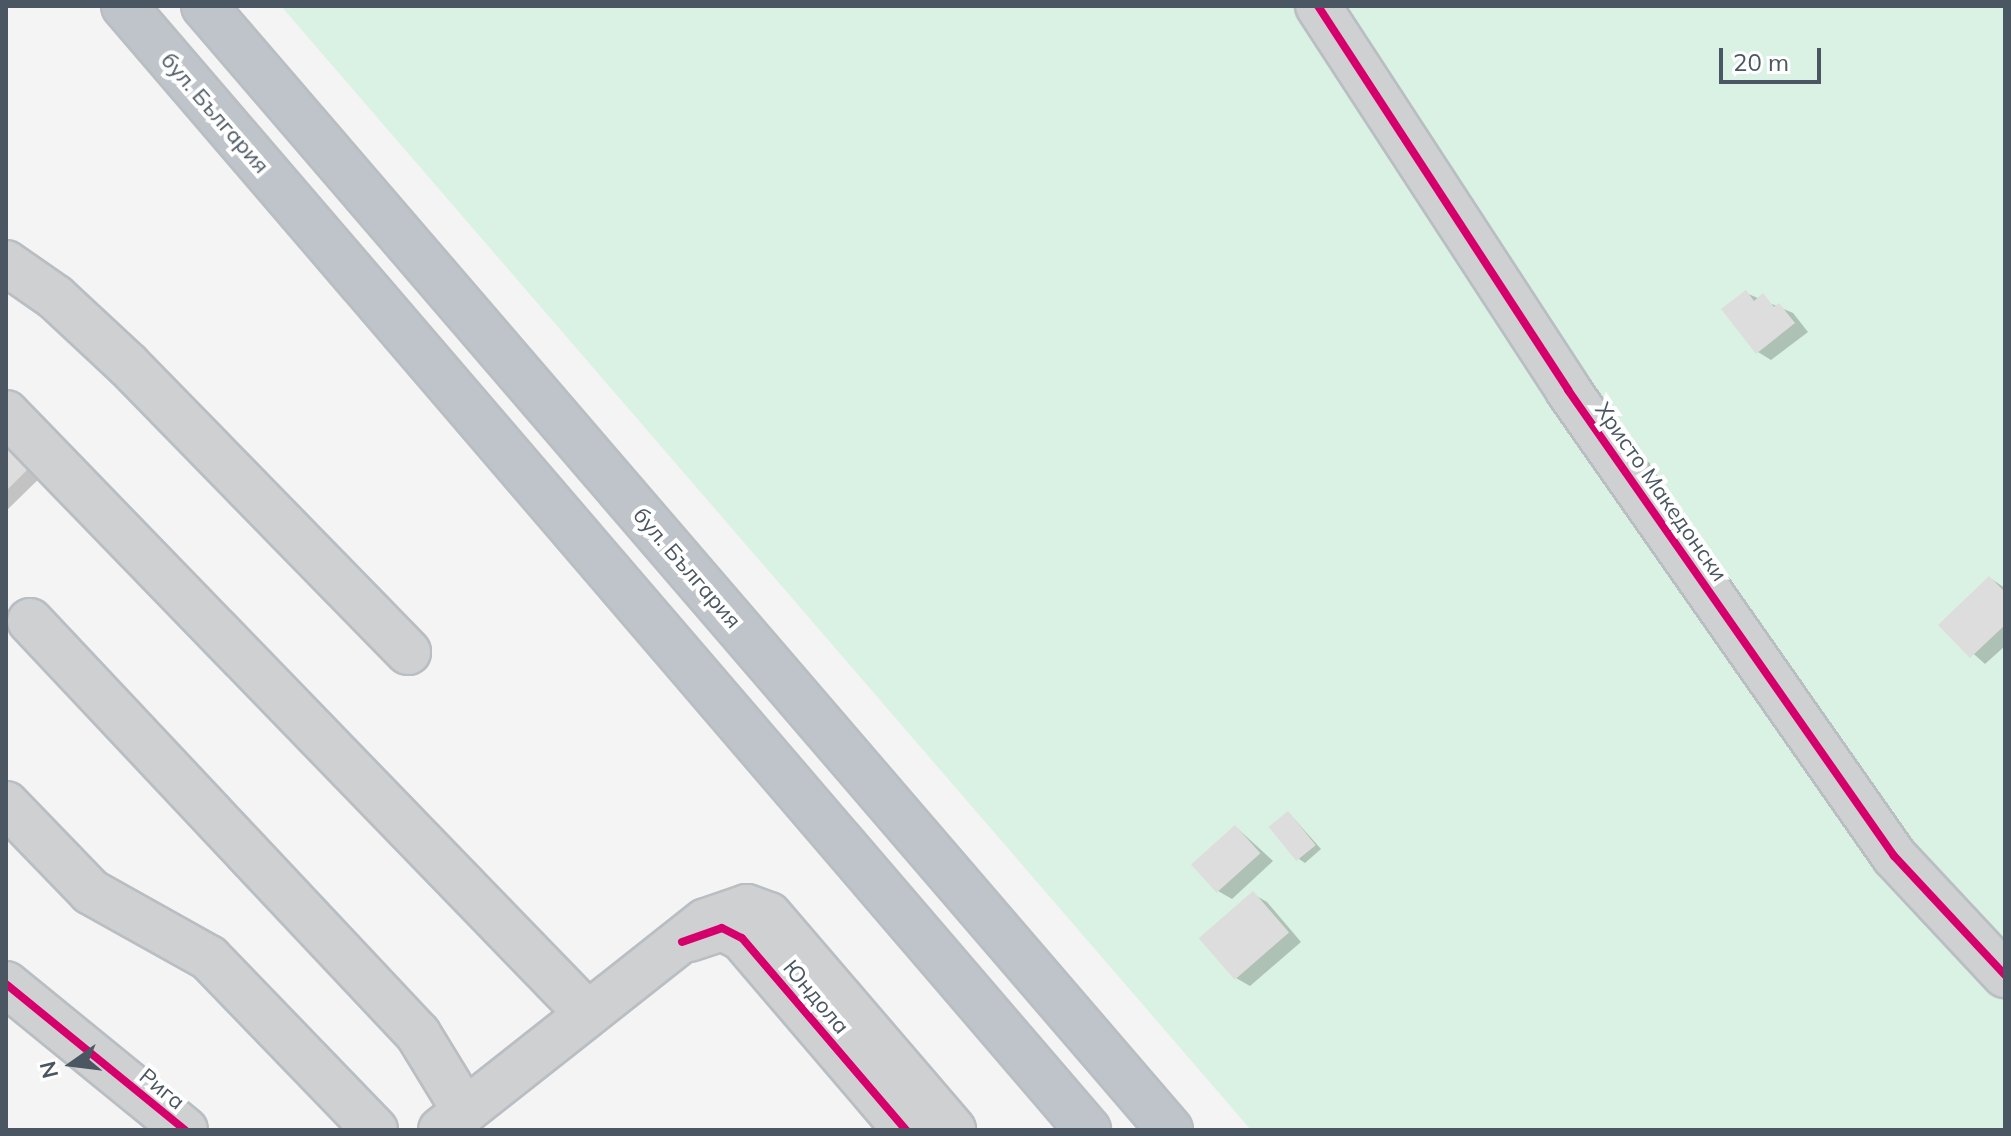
<!DOCTYPE html>
<meta charset="utf-8">
<style>
body{margin:0}
#map{position:relative;width:2011px;height:1136px;overflow:hidden;background:#f4f4f4;font-family:Mulish,sans-serif}
div>[style]{position:absolute}
.green>*{inset:0;background:#d9f2e3}
.shadow>*{inset:0;background:#0003}
.building>*{inset:0;background:#ddddde;transform-origin:0 0}
.roads{filter:drop-shadow(2px 0 #b9bec3) drop-shadow(-2px 0 #b9bec3) drop-shadow(0 2px #b9bec3) drop-shadow(0 -2px #b9bec3)}
.minor>*{height:44px;margin:-22px;padding:0 22px;transform-origin:22px;border-radius:22px;background:#ced0d2}
.highway>*{height:44px;margin:-22px;padding:0 22px;transform-origin:22px;border-radius:22px;background:#bec4c9}
.cycleway>*{height:8px;margin:-4px;padding:0 4px;transform-origin:4px;border-radius:4px;background:#d6006c}
span{translate:-50% -50%;white-space:nowrap;text-align:center;line-height:1.15;-webkit-text-stroke:8px #fff;paint-order:stroke}
.street-label{font-size:22px;color:#4a5661}
.frame{position:absolute;inset:0;border:8px solid #4a5661;pointer-events:none}
.north{position:absolute;left:32px;top:1024px;width:80px;height:80px;-webkit-text-stroke:6px #fff;paint-order:stroke;rotate:256deg;font-size:22px;font-weight:700;line-height:32px;text-align:center;color:#4a5661}
.north::after{content:'';display:block;margin:auto;width:28px;height:36px;background:#4a5661;clip-path:polygon(50% 0,100% 100%,50% 72%,0 100%)}
.scale{position:absolute;left:1719px;top:48px;width:102px;height:36px;box-sizing:border-box;border:4px solid #4a5661;border-top:0;padding-left:10px;font-size:24px;line-height:28px;white-space:nowrap;color:#4a5661;-webkit-text-stroke:6px #fff;paint-order:stroke}
</style>
<div id="map">
<div class="green">
<i style="clip-path:polygon(281px 6px,2005px 6px,2005px 1130px,1251px 1130px)"></i>
</div>
<div class="shadow">
<i style="clip-path:polygon(1746px 293px,1793px 313px,1808px 332px,1771px 360px,1758px 352px)"></i>
<i style="clip-path:polygon(6px 428px,47px 471px,6px 511px)"></i>
<i style="clip-path:polygon(1990px 578px,2005px 588px,2005px 646px,1985px 664px,1941px 625px)"></i>
<i style="clip-path:polygon(1289px 813px,1321px 849px,1305px 863px,1299px 859px)"></i>
<i style="clip-path:polygon(1236px 827px,1273px 861px,1232px 899px,1218px 891px)"></i>
<i style="clip-path:polygon(1253px 894px,1267px 902px,1301px 942px,1250px 986px,1236px 978px)"></i>
</div>
<div class="building">
<i style="clip-path:polygon(1746px 290px,1754px 301px,1763px 293px,1774px 307px,1779px 303px,1795px 323px,1756px 354px,1721px 309px)"></i>
<i style="clip-path:polygon(6px 432px,35px 462px,6px 491px)"></i>
<i style="clip-path:polygon(1989px 576px,2005px 592px,2005px 625px,1970px 658px,1938px 625px)"></i>
<i style="left:1288px;top:811px;width:44px;height:25px;rotate:51deg"></i>
<i style="left:1235px;top:825px;width:38px;height:59px;rotate:48deg"></i>
<i style="left:1253px;top:891px;width:55px;height:72px;rotate:49deg"></i>
</div>
<div class="roads">
<div class="minor">
<i style="left:1318px;top:6px;width:458px;rotate:56.9deg"></i>
<i style="left:1568px;top:390px;width:569px;rotate:55.02deg"></i>
<i style="left:1894px;top:856px;width:163px;rotate:47deg"></i>
<i style="left:6px;top:263px;width:60px;rotate:34.8deg"></i>
<i style="left:55px;top:297px;width:100px;rotate:43deg"></i>
<i style="left:128px;top:365px;width:401px;rotate:45.7deg"></i>
<i style="left:6px;top:413px;width:835px;rotate:45.92deg"></i>
<i style="left:30px;top:621px;width:567px;rotate:46.79deg"></i>
<i style="left:418px;top:1034px;width:90px;rotate:58.6deg"></i>
<i style="left:6px;top:804px;width:122px;rotate:46deg"></i>
<i style="left:91px;top:892px;width:135px;rotate:29.2deg"></i>
<i style="left:209px;top:958px;width:239px;rotate:46deg"></i>
<i style="left:689px;top:939px;width:35px;rotate:-18deg"></i>
<i style="left:722px;top:928px;width:22px;rotate:27deg"></i>
<i style="left:742px;top:938px;width:253px;rotate:49.5deg"></i>
<i style="left:6px;top:984px;width:231px;rotate:39.2deg"></i>
<i style="left:441px;top:1130px;width:337px;rotate:-38.3deg"></i>
<i style="left:706px;top:921px;width:43px;rotate:-18.9deg"></i>
<i style="left:747px;top:907px;width:23px;rotate:20deg"></i>
<i style="left:769px;top:915px;width:283px;rotate:49.4deg"></i>
</div>
<div class="highway">
<i style="left:124px;top:6px;width:1481px;rotate:49.38deg"></i>
<i style="left:204px;top:6px;width:1482px;rotate:49.32deg"></i>
</div>
</div>
<div class="cycleway">
<i style="left:1318px;top:6px;width:458px;rotate:56.9deg"></i>
<i style="left:1568px;top:390px;width:569px;rotate:55.02deg"></i>
<i style="left:1894px;top:856px;width:163px;rotate:47deg"></i>
<i style="left:682px;top:942px;width:42px;rotate:-19.3deg"></i>
<i style="left:722px;top:928px;width:22px;rotate:27deg"></i>
<i style="left:742px;top:938px;width:253px;rotate:49.5deg"></i>
<i style="left:6px;top:984px;width:231px;rotate:39.2deg"></i>
</div>
<div class="street-label">
<span style="left:215px;top:113px;rotate:49deg">бул. България</span>
<span style="left:1661px;top:492px;rotate:55deg">Христо Македонски</span>
<span style="left:687px;top:568px;rotate:49deg">бул. България</span>
<span style="left:816px;top:997px;rotate:50deg">Юндола</span>
<span style="left:162px;top:1089px;rotate:39deg">Рига</span>
</div>
<div class="frame"></div>
<div class="north">N</div>
<div class="scale">20 m</div>
</div>
